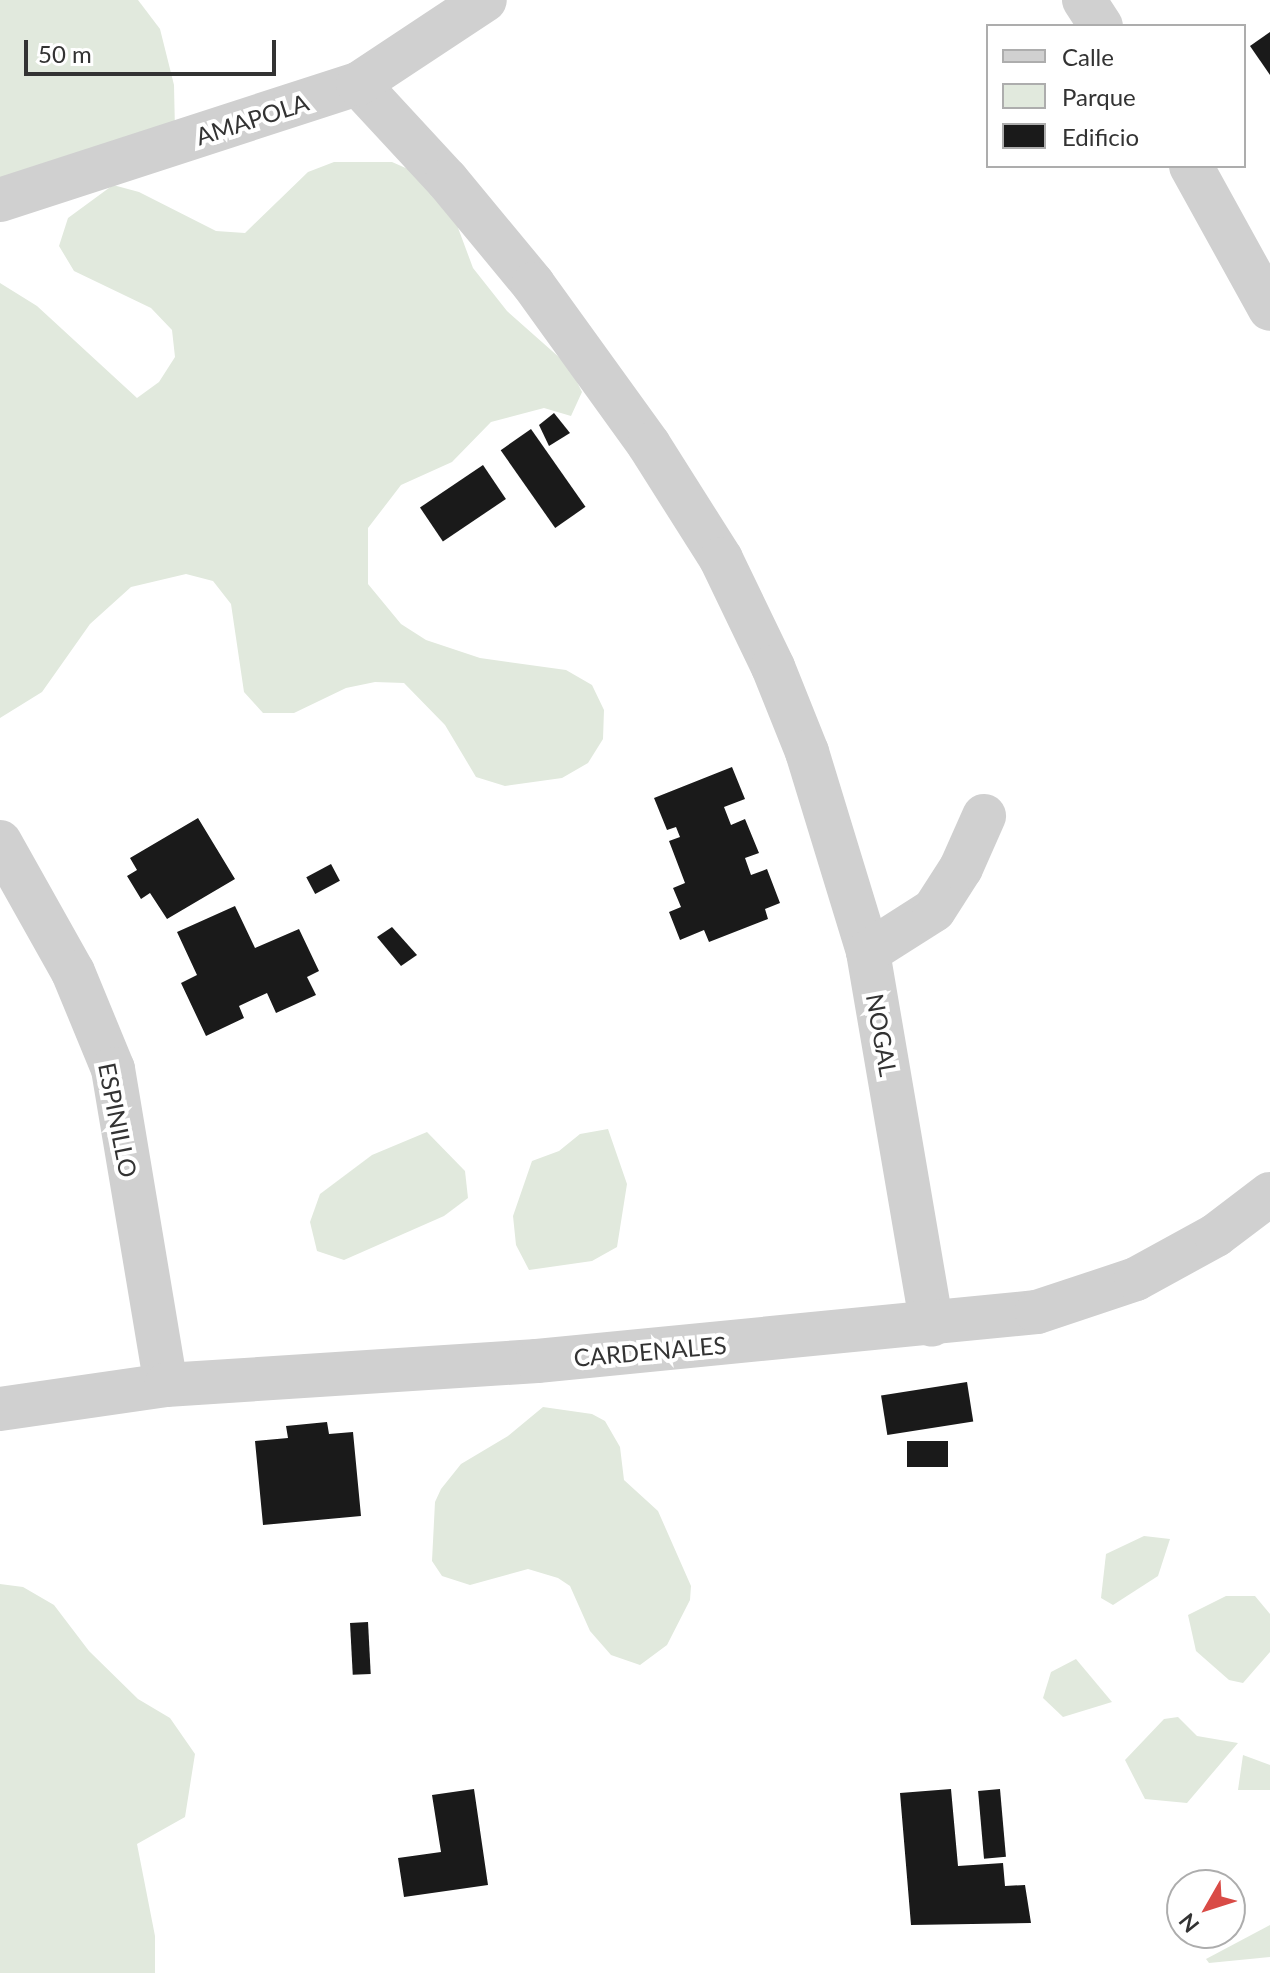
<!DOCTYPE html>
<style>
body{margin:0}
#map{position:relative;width:1270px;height:1973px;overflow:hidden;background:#fff;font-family:Lato,sans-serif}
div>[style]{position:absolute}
.green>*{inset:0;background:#e1e9dd}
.building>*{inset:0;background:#1a1a1a;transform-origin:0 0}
.minor>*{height:44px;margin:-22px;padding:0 22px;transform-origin:22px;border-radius:22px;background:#d0d0d0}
span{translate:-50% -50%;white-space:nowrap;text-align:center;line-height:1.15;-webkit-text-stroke:8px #fff;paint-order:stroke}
.street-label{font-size:24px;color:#333}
.legend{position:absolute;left:986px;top:24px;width:260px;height:144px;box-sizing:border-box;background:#fff;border:2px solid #adadad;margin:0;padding:10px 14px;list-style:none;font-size:24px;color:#333}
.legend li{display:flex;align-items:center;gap:16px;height:40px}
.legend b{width:40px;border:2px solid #adadad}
.north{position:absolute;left:1166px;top:1869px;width:80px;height:80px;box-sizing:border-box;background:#fff;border:2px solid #adadad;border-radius:50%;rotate:231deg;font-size:22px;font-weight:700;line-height:32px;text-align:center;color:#333}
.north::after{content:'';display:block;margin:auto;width:28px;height:36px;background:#d94b46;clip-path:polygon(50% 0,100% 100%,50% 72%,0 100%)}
.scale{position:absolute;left:24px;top:40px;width:252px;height:36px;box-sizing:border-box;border:4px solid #333;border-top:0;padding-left:10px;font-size:24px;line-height:28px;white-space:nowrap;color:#333;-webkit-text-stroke:6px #fff;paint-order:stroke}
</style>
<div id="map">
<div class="green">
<i style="clip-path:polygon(0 0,138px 0,160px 29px,174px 85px,175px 132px,0 199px)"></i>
<i style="clip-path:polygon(334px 162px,392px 162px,417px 173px,454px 217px,473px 268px,507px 311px,569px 366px,582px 392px,571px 416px,544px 408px,491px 422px,452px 462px,401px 485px,368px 528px,368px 584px,401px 624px,426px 640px,480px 658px,566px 670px,592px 685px,604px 710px,603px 739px,588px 763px,562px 778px,505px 786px,476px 777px,445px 725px,404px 683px,375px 682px,346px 688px,294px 713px,263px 713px,244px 692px,231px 604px,213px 581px,186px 574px,131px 587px,90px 624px,42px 692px,0 718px,0 283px,37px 306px,137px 398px,159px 382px,175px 357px,172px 330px,151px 308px,74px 271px,59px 246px,68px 218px,113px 185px,139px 192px,216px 231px,245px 233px,308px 172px)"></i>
<i style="clip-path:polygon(608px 1129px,627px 1184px,617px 1247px,592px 1261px,529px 1270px,516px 1245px,513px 1216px,532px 1161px,559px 1151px,580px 1134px)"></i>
<i style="clip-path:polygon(427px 1132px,465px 1171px,468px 1198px,444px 1216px,344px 1260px,317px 1251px,310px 1222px,320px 1194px,372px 1155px)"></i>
<i style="clip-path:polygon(543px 1407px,592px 1414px,605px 1421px,620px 1447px,624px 1480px,658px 1511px,691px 1586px,690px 1600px,667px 1645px,640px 1665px,611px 1655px,590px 1631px,570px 1586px,558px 1578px,528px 1569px,470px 1585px,442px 1576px,432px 1561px,435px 1502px,441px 1489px,461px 1464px,508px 1436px)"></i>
<i style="clip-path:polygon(1144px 1536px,1170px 1539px,1158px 1576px,1113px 1605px,1101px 1598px,1106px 1554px)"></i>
<i style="clip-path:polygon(0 1584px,23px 1587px,54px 1605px,89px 1651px,138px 1699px,170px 1718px,195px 1754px,185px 1817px,137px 1844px,155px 1936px,155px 1973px,0 1973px)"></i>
<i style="clip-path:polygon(1226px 1596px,1255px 1596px,1270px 1614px,1270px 1652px,1243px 1683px,1229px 1680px,1196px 1651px,1188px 1615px)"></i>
<i style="clip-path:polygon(1076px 1659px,1112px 1702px,1063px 1717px,1043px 1698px,1051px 1672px)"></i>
<i style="clip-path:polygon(1178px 1717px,1197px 1736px,1238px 1743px,1187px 1803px,1145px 1799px,1125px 1760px,1164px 1719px)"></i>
<i style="clip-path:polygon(1243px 1755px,1270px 1765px,1270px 1790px,1238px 1790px)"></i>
<i style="clip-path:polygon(1270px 1925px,1270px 1957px,1209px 1963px,1206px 1959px)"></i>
</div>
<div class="building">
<i style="clip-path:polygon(1270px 32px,1270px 75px,1250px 46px)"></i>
<i style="clip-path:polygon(554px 413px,570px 433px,549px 446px,539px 425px)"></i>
<i style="left:531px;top:429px;width:95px;height:37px;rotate:55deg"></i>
<i style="left:483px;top:465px;width:41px;height:76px;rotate:56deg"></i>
<i style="clip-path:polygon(732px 767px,745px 799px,724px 807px,731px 825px,745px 819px,759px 853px,745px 858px,751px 875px,767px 869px,780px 903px,765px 909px,768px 919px,709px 942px,704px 930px,680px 940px,669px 912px,681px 907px,673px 888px,685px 883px,669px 841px,680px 837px,676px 827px,667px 830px,654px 798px)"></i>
<i style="clip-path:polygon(198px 818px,235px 879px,167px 919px,150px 893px,141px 899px,127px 876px,137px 870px,130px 858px)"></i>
<i style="left:331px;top:864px;width:19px;height:28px;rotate:62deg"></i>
<i style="clip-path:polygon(235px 906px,255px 948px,299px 929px,319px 971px,307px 977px,316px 995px,276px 1013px,267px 993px,239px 1006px,244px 1018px,206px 1036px,181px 983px,197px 975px,177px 932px)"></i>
<i style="clip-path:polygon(392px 927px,417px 955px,401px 966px,377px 937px)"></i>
<i style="left:967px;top:1382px;width:40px;height:87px;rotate:81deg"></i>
<i style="clip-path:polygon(327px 1422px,329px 1434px,353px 1432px,361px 1516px,263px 1525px,255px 1441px,288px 1438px,286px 1426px)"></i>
<i style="left:907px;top:1441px;width:41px;height:26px"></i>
<i style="left:368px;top:1622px;width:52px;height:18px;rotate:87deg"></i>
<i style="clip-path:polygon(474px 1789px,488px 1885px,404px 1897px,398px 1858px,441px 1852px,432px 1795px)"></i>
<i style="clip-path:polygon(951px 1789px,958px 1866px,1003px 1863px,1005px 1886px,1025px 1885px,1031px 1923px,911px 1925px,900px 1793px)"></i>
<i style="left:1000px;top:1789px;width:68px;height:22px;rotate:85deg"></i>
</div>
<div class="minor">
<i style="left:1084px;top:0;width:31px;rotate:57deg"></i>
<i style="left:358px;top:84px;width:131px;rotate:47.2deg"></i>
<i style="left:447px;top:180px;width:135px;rotate:50.4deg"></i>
<i style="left:533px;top:284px;width:198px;rotate:54.2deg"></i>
<i style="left:649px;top:445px;width:135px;rotate:57.7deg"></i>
<i style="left:721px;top:559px;width:120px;rotate:64.3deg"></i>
<i style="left:773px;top:667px;width:92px;rotate:68.2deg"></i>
<i style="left:807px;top:752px;width:209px;rotate:73deg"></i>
<i style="left:868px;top:952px;width:378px;rotate:80.3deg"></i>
<i style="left:1191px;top:166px;width:163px;rotate:61.1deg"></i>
<i style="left:0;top:200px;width:376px;rotate:-18deg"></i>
<i style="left:358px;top:84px;width:152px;rotate:-33.5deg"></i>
<i style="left:0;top:842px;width:149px;rotate:60.7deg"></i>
<i style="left:73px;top:972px;width:105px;rotate:67.6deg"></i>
<i style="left:113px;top:1069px;width:320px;rotate:80.5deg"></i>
<i style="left:868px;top:952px;width:78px;rotate:-32.5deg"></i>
<i style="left:934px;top:910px;width:50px;rotate:-57.3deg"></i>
<i style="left:961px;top:868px;width:57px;rotate:-66.1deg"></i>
<i style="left:0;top:1409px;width:168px;rotate:-8.2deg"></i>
<i style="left:166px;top:1385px;width:372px;rotate:-3.7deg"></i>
<i style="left:537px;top:1361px;width:502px;rotate:-5.6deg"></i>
<i style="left:1037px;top:1312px;width:104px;rotate:-18.4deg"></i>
<i style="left:1136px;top:1279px;width:91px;rotate:-28.8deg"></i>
<i style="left:1216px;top:1235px;width:68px;rotate:-37.2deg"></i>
</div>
<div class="street-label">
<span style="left:252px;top:119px;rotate:-18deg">AMAPOLA</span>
<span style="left:882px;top:1035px;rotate:80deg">NOGAL</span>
<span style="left:118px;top:1120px;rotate:79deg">ESPINILLO</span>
<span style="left:650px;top:1351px;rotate:-5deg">CARDENALES</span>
</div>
<ul class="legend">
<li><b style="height:10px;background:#d0d0d0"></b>Calle</li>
<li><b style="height:22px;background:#e1e9dd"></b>Parque</li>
<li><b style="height:22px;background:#1a1a1a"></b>Edificio</li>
</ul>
<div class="north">N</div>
<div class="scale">50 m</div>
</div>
